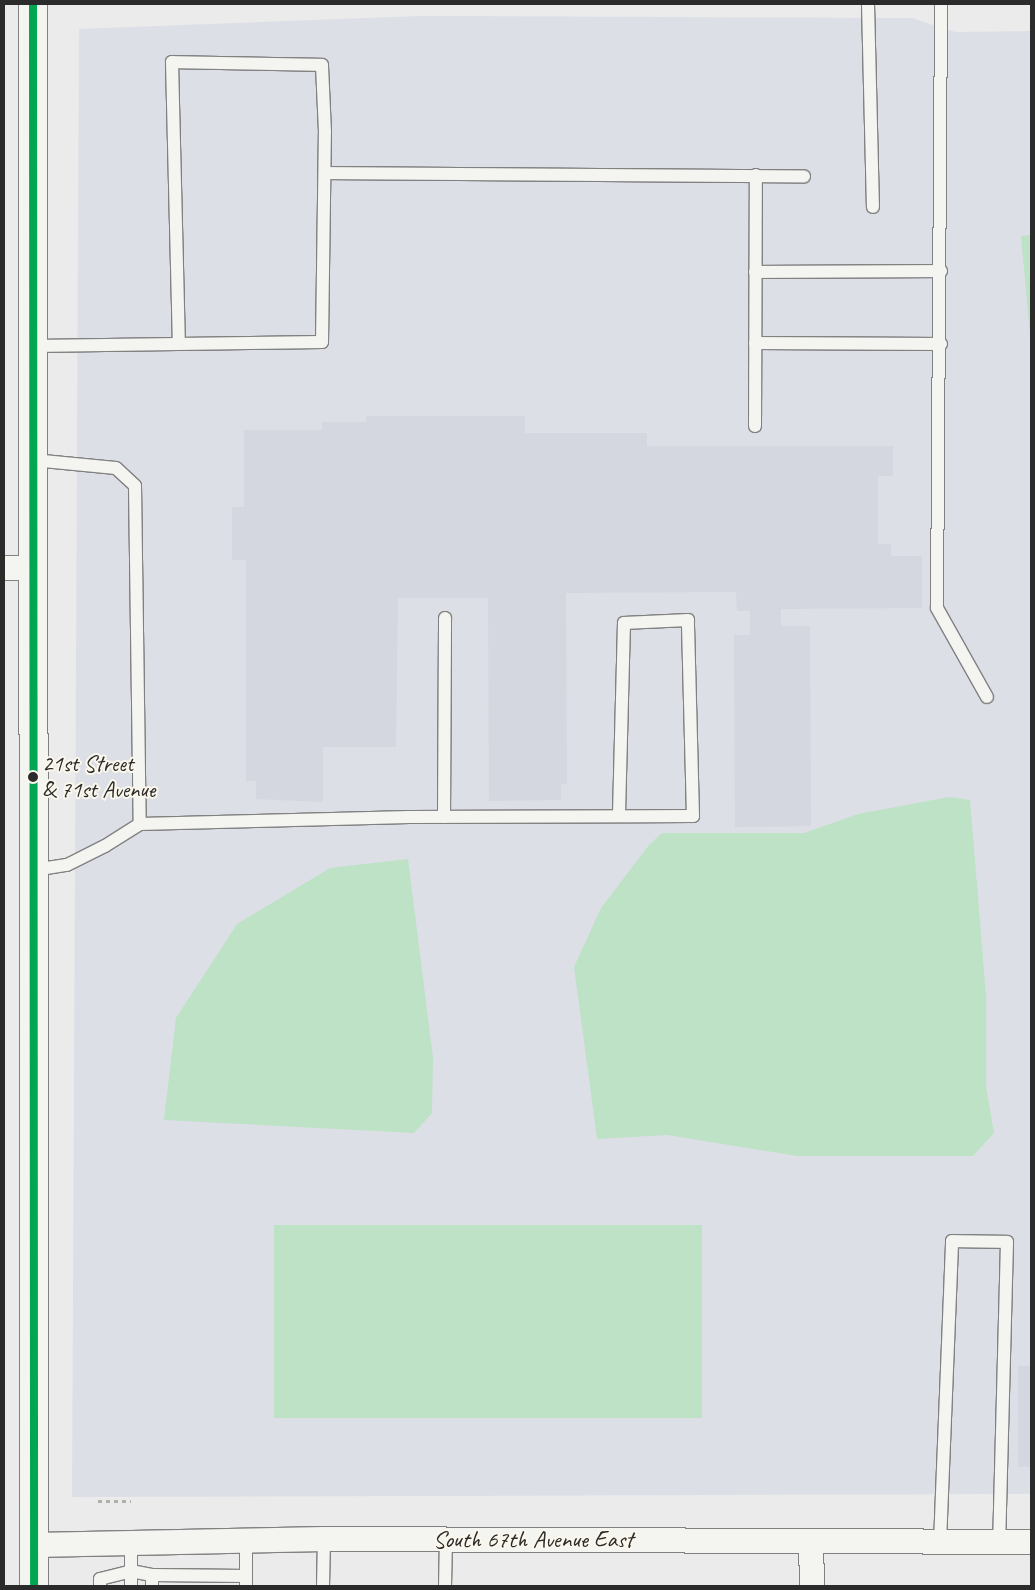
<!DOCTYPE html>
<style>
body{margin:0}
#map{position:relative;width:1035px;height:1590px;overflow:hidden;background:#ebebec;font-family:Caveat,sans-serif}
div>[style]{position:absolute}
.built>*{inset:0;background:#dddfe7}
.green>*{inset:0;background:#bde2c6;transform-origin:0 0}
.building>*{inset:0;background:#d4d6e0;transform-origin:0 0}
.path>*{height:3px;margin-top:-1.5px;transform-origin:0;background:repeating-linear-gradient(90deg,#b0afad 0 4px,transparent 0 8px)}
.roads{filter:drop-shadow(1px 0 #818182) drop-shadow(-1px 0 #818182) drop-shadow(0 1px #818182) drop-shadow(0 -1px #818182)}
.lane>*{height:12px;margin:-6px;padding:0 6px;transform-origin:6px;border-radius:6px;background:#f4f4f0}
.street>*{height:24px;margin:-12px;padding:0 12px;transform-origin:12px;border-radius:12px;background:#f4f4f0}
.secondary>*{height:28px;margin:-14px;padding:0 14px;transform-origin:14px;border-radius:14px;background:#f4f4f0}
.bus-1>*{height:8px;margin:-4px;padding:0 4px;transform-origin:4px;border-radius:4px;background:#00a651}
.dots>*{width:14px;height:14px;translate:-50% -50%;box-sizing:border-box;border:2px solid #fbf7ec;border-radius:50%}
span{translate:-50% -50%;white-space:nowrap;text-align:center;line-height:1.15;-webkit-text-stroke:4px #fbf7ec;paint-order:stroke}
.bus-label{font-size:23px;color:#2b2b2b}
.left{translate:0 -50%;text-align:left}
.street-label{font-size:24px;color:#2b2b2b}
.frame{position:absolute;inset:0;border:5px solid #2b2b2b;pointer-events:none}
</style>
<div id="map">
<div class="built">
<i style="clip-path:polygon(420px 16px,912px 18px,955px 32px,1031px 31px,1031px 1494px,72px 1497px,79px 29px)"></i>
</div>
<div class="green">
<i style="clip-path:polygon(1031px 235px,1031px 346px,1021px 236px)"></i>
<i style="clip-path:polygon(949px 797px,970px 800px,986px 995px,986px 1086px,994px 1133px,973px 1156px,797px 1156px,667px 1135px,597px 1139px,574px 967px,601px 908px,649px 845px,662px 833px,804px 833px,858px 814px)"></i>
<i style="clip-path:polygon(408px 859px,433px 1058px,432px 1113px,414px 1133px,164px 1120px,176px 1018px,237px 924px,330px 868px)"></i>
<i style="left:274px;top:1225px;width:428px;height:193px"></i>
</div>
<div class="building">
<i style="clip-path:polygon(366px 416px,525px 416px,525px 433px,647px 433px,647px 446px,893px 446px,893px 476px,878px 476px,878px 544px,891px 544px,891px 556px,922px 556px,922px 608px,781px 609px,781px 626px,810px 626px,811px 826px,735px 827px,734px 635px,750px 635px,750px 611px,737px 611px,736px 592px,566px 593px,567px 784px,561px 784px,561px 800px,489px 801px,488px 598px,398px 598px,396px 747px,323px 747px,323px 802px,256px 799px,256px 781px,246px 781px,246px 560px,232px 560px,232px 507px,244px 507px,244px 430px,322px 430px,322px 422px,366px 422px)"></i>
<i style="left:1018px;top:1366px;width:13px;height:101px"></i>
</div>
<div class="path">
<i style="left:98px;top:1501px;width:33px"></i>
</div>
<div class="roads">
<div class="lane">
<i style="left:868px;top:4px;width:203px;rotate:88.6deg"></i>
<i style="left:941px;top:4px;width:604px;rotate:90.38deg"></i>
<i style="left:937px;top:608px;width:102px;rotate:60.7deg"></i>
<i style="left:325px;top:173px;width:479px;rotate:0.4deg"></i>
<i style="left:755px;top:272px;width:186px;rotate:-0.3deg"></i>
<i style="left:755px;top:343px;width:186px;rotate:0.3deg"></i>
<i style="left:33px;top:346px;width:289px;rotate:-0.8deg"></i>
<i style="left:322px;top:342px;width:210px;rotate:-89.2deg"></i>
<i style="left:325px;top:132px;width:67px;rotate:-92.6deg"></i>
<i style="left:322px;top:65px;width:150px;rotate:-178.9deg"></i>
<i style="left:172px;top:62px;width:281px;rotate:88.6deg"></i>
<i style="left:755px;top:426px;width:251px;rotate:-89.8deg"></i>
<i style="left:33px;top:460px;width:83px;rotate:5.5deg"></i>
<i style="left:116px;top:468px;width:26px;rotate:43deg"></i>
<i style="left:135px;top:486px;width:338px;rotate:89.2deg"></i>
<i style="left:444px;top:817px;width:199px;rotate:-89.7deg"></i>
<i style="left:34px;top:870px;width:33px;rotate:-9deg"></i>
<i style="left:67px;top:865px;width:42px;rotate:-26.6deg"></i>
<i style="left:105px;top:846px;width:41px;rotate:-32.2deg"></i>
<i style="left:140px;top:824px;width:269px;rotate:-1.5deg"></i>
<i style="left:409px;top:817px;width:284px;rotate:-0.2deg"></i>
<i style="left:693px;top:816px;width:196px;rotate:-91.5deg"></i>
<i style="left:688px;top:620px;width:64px;rotate:177.3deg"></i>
<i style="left:624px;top:623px;width:193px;rotate:91.5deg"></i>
<i style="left:246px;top:1540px;width:46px;rotate:90deg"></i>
<i style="left:940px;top:1543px;width:302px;rotate:-87.7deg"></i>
<i style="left:952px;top:1241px;width:55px;rotate:1deg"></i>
<i style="left:1007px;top:1242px;width:301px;rotate:91.5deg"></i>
<i style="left:152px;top:1575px;width:94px;rotate:0.6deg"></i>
<i style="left:131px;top:1585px;width:14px;rotate:-90deg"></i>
<i style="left:131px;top:1571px;width:21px;rotate:11deg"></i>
<i style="left:152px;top:1575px;width:10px;rotate:90deg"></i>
<i style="left:100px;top:1586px;width:7px;rotate:-90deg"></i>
<i style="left:100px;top:1579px;width:32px;rotate:-14deg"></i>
<i style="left:131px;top:1571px;width:29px;rotate:-90deg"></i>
<i style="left:323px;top:1586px;width:47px;rotate:-88.8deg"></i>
<i style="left:445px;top:1586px;width:47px;rotate:-88.8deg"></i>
</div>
<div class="street">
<i style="left:4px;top:568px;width:30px"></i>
<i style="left:811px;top:1542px;width:44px;rotate:88.7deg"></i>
<i style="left:35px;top:1545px;width:289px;rotate:-1.2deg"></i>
<i style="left:324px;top:1539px;width:707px;rotate:0.24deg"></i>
</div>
<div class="secondary">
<i style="left:33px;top:4px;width:1582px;rotate:89.96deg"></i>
</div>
</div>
<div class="bus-1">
<i style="left:33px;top:4px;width:1582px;rotate:89.96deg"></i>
</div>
<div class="dots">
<i style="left:33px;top:777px;background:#2b2b2b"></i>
</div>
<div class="bus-label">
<span class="left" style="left:42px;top:777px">21st Street<br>&amp; 71st Avenue</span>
</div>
<div class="street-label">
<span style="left:533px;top:1540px">South 67th Avenue East</span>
</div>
<div class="frame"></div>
</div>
